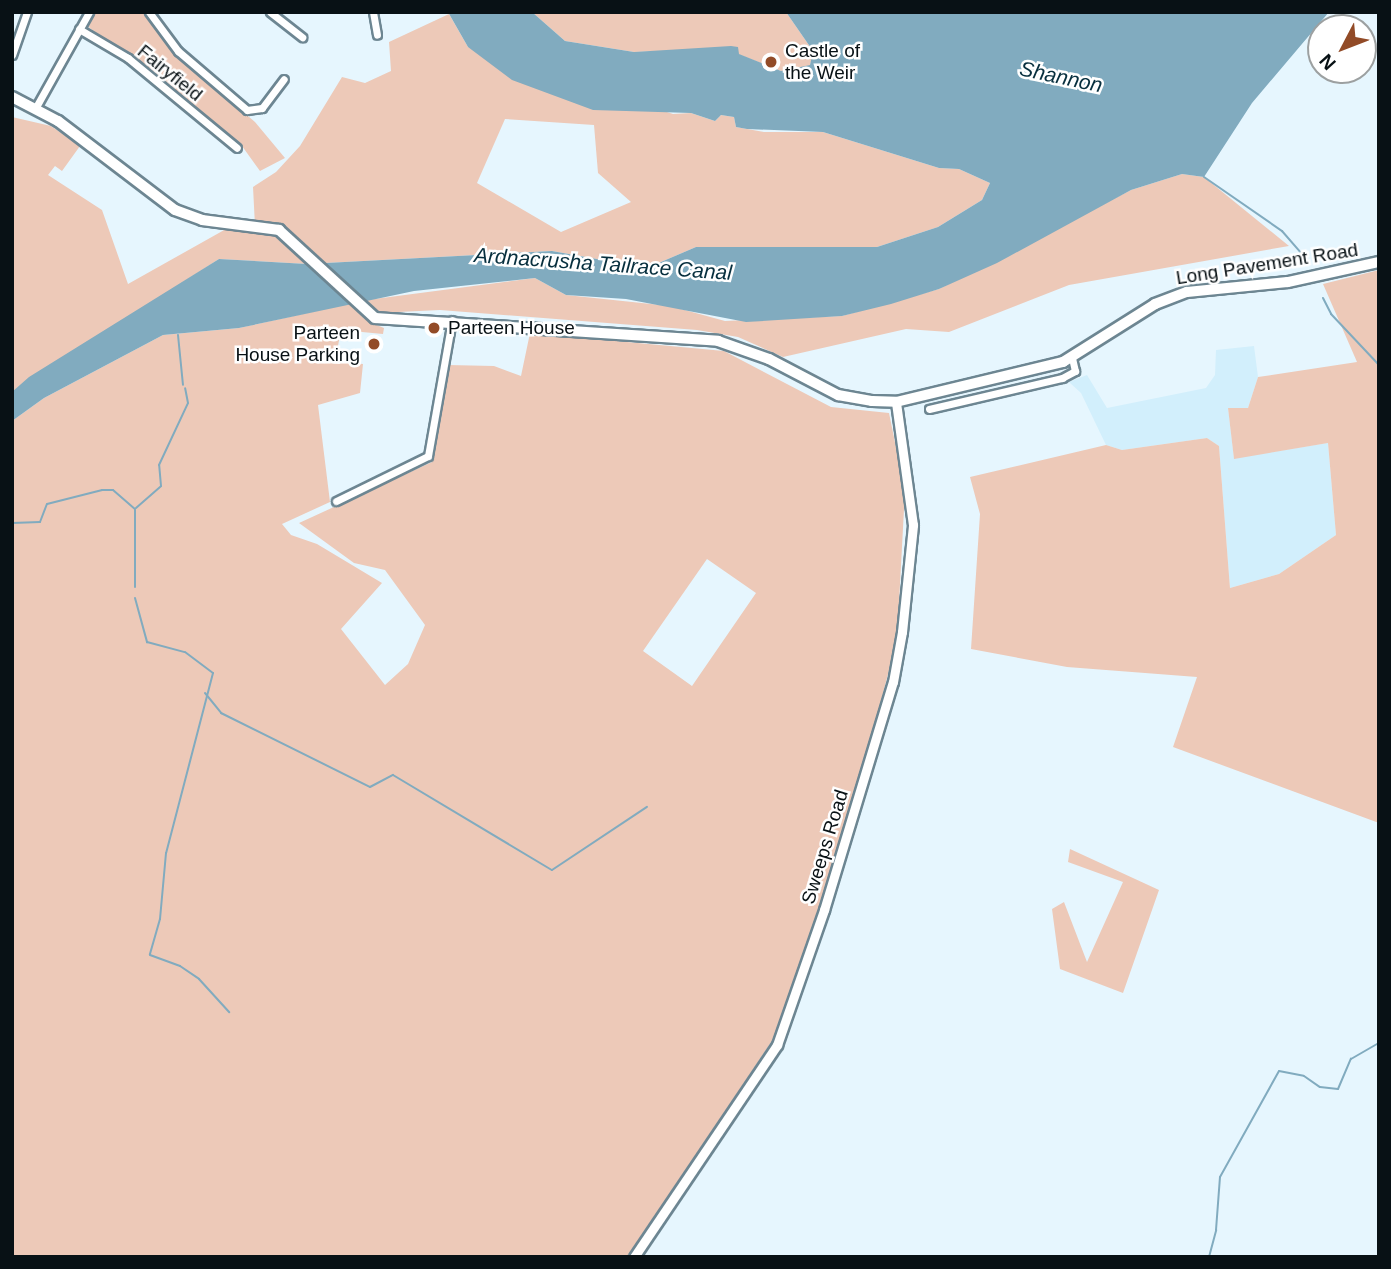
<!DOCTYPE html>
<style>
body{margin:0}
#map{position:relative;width:1391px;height:1269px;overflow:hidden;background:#e6f6fe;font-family:Helvetica,sans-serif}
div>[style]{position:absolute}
.built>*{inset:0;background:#d2effc}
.green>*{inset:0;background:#edc9b8}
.water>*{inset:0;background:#81abbf}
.stream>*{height:2px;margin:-1px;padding:0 1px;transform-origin:1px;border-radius:1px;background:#81abbf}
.roads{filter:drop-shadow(2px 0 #6d8692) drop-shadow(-2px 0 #6d8692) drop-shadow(0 2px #6d8692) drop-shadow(0 -2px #6d8692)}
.minor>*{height:7px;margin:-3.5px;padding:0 3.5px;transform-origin:3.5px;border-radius:3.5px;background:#fff}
.tertiary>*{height:9px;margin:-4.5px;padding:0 4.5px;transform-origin:4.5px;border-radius:4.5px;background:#fff}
.secondary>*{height:10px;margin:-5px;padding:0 5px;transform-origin:5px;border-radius:5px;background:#fff}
.dots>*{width:19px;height:19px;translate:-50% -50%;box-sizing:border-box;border:4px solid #fff;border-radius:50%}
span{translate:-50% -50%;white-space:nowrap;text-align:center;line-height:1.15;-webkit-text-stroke:5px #fff;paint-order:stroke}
.poi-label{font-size:19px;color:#081115}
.left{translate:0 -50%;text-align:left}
.right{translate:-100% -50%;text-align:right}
.street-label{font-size:19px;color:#081115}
.water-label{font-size:21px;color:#072f3e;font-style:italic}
.frame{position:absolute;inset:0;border:14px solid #081115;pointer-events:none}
.north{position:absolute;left:1307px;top:14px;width:70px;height:70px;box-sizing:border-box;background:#fff;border:2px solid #9ca0a1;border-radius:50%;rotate:228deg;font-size:19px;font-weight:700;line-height:28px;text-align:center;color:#081115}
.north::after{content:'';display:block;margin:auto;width:24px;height:32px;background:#924b27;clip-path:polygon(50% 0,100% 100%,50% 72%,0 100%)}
</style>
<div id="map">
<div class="built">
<i style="clip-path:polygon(1254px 346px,1258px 377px,1248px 408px,1228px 408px,1234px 458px,1328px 443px,1336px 535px,1279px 574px,1230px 588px,1219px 446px,1207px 438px,1122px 450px,1106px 445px,1081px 393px,1069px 382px,1087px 375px,1107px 408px,1206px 388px,1215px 375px,1216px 350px)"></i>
</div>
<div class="green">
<i style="clip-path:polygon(95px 12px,144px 12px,174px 53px,255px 122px,285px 158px,260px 171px,242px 146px,86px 25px)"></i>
<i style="clip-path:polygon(532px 12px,786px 12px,813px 51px,810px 66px,781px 71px,725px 49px,634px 52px,565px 41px)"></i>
<i style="clip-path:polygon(evenodd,449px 14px,468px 47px,673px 114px,691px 113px,715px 121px,721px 115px,734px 117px,736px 127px,764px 132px,823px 132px,939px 168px,959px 169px,990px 183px,982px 200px,938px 227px,877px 247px,696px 247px,647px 268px,552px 251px,307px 264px,219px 259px,12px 392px,12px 117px,51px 126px,80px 146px,62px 171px,55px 166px,48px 175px,102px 210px,128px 284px,226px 229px,255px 226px,253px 187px,276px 172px,300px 146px,342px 77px,365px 83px,391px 71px,389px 42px,449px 14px,505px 119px,594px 125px,598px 173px,631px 202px,561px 232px,477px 183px,505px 119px)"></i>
<i style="clip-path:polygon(1182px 174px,1204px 177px,1289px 246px,1069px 285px,949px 332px,906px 329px,783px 357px,738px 337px,697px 330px,440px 310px,377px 313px,359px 301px,535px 278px,566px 295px,670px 306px,725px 321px,842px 316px,939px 289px,1131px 190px)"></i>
<i style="clip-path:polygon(1379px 270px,1379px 823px,1173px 747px,1197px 677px,1067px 667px,971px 649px,980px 514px,970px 477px,1106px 445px,1122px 450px,1207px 438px,1219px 446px,1230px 588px,1279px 574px,1336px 535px,1328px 443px,1234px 459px,1228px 408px,1248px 408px,1258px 377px,1357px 362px,1323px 284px)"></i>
<i style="clip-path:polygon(evenodd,352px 303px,369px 322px,384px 328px,383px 334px,341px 330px,337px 351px,352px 363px,363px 364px,360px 393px,318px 405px,330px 502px,282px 524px,291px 535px,317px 544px,382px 583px,341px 629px,385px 685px,408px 664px,425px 625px,385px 570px,354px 563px,299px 523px,432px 462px,448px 365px,494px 366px,521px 376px,530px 333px,724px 351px,831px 407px,889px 413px,905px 491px,897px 640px,858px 788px,779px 1030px,630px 1257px,12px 1257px,12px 421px,44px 398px,163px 335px,239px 328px,352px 303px,707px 559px,756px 593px,692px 686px,643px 651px,707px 559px)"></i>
<i style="clip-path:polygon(1070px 849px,1159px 890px,1123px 993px,1060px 969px,1052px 909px,1064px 902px,1087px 962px,1123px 882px,1068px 862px)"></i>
</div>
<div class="water">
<i style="clip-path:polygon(448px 12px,532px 12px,565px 41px,634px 52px,731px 46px,738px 47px,739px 54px,781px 71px,810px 65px,813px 51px,786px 12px,1329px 12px,1252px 103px,1204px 177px,1182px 174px,1131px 190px,997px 263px,939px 289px,891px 304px,842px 316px,746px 322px,626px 299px,566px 295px,535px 278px,414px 291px,239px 328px,163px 335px,44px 398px,12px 421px,12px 392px,29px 377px,219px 259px,307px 264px,552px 251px,647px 268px,696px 247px,877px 247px,938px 227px,982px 200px,990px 183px,959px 169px,939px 168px,823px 132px,747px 129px,736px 127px,734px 117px,721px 115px,715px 121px,691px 113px,593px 110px,512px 80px,468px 47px)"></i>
</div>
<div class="stream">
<i style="left:1204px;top:177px;width:95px;rotate:34.7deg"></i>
<i style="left:1282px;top:231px;width:30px;rotate:49deg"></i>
<i style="left:1323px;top:298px;width:18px;rotate:63deg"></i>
<i style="left:1331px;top:314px;width:70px;rotate:46.7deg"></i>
<i style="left:178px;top:335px;width:50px;rotate:84.3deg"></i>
<i style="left:136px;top:508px;width:33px;rotate:-41deg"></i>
<i style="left:161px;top:486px;width:21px;rotate:-95deg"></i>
<i style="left:159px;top:465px;width:68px;rotate:-64.9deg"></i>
<i style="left:188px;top:403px;width:15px;rotate:-101deg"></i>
<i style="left:12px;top:523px;width:28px;rotate:-2deg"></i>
<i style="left:40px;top:522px;width:19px;rotate:-69deg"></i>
<i style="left:47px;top:504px;width:57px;rotate:-14.3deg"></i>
<i style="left:102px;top:490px;width:11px"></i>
<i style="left:113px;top:490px;width:29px;rotate:41deg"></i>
<i style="left:135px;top:587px;width:77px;rotate:-90deg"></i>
<i style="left:135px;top:598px;width:46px;rotate:74.7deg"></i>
<i style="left:147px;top:642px;width:39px;rotate:15deg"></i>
<i style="left:185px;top:652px;width:35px;rotate:37deg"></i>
<i style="left:213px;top:673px;width:186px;rotate:104.6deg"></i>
<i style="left:166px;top:853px;width:66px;rotate:95.2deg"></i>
<i style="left:160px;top:919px;width:37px;rotate:106deg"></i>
<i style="left:150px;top:955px;width:32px;rotate:20deg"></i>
<i style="left:180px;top:966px;width:23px;rotate:34deg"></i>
<i style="left:199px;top:979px;width:45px;rotate:47.7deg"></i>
<i style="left:205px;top:693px;width:26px;rotate:51deg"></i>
<i style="left:221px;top:713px;width:166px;rotate:26.4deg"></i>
<i style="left:370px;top:787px;width:26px;rotate:-28deg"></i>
<i style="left:393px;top:775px;width:185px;rotate:30.9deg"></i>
<i style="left:552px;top:870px;width:114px;rotate:-33.6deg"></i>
<i style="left:1209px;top:1257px;width:28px;rotate:-75deg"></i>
<i style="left:1216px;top:1230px;width:53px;rotate:-85.7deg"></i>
<i style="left:1220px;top:1177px;width:121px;rotate:-60.9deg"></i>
<i style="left:1279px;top:1071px;width:25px;rotate:11deg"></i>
<i style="left:1304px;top:1076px;width:19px;rotate:35deg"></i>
<i style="left:1320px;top:1087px;width:18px;rotate:6deg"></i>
<i style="left:1338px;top:1089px;width:33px;rotate:-67deg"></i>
<i style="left:1351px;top:1059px;width:32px;rotate:-30deg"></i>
</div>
<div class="roads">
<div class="minor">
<i style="left:149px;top:12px;width:49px;rotate:53.4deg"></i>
<i style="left:178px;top:51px;width:91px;rotate:40.5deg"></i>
<i style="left:247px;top:110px;width:15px;rotate:-8deg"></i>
<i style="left:262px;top:108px;width:36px;rotate:-53deg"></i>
<i style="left:270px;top:12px;width:41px;rotate:38deg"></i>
<i style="left:373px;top:12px;width:23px;rotate:80deg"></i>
<i style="left:79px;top:29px;width:57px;rotate:30.6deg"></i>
<i style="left:128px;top:58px;width:141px;rotate:39.5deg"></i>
<i style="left:12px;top:55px;width:46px;rotate:-70.8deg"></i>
<i style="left:36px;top:107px;width:109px;rotate:-60.8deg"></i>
<i style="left:929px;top:409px;width:137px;rotate:-13.1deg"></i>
<i style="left:1062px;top:378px;width:15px;rotate:-28deg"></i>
<i style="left:1075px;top:371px;width:13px;rotate:-103deg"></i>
<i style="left:336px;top:501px;width:102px;rotate:-26.1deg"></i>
<i style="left:428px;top:456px;width:138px;rotate:-80deg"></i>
</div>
<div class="tertiary">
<i style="left:634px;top:1257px;width:256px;rotate:-56deg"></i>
<i style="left:777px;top:1045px;width:143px;rotate:-70.8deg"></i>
<i style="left:824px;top:910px;width:238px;rotate:-73.2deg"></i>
<i style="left:893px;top:682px;width:51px;rotate:-79.8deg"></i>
<i style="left:902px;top:632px;width:108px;rotate:-84.1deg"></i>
<i style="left:913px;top:525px;width:124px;rotate:-97.9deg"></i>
</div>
<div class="secondary">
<i style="left:12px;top:97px;width:52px;rotate:27.6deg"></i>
<i style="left:58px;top:121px;width:147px;rotate:37.3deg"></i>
<i style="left:175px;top:210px;width:29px;rotate:20deg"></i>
<i style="left:202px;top:220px;width:78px;rotate:7.4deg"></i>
<i style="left:279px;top:230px;width:130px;rotate:42.5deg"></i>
<i style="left:375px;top:318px;width:344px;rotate:3.8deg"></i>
<i style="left:718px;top:341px;width:54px;rotate:19.4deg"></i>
<i style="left:769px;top:359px;width:78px;rotate:27.6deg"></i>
<i style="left:838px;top:395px;width:35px;rotate:10deg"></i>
<i style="left:872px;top:401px;width:24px;rotate:2deg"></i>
<i style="left:896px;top:402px;width:172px;rotate:-13.5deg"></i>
<i style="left:1063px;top:362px;width:109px;rotate:-32.2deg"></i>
<i style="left:1155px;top:304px;width:34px;rotate:-21deg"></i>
<i style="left:1187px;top:292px;width:101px;rotate:-5.7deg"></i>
<i style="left:1288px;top:282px;width:93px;rotate:-12.4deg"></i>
</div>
</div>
<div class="dots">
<i style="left:771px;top:62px;background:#924b27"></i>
<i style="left:434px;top:328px;background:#924b27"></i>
<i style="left:374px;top:344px;background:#924b27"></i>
</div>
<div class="poi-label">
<span class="left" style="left:785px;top:62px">Castle of<br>the Weir</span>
<span class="left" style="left:448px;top:328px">Parteen House</span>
<span class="right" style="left:360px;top:344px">Parteen<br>House Parking</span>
</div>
<div class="street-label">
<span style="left:170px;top:73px;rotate:39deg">Fairyfield</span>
<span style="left:1267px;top:264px;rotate:-9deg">Long Pavement Road</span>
<span style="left:825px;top:847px;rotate:-73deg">Sweeps Road</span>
</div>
<div class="water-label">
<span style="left:1061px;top:77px;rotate:12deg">Shannon</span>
<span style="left:603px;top:264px;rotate:4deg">Ardnacrusha Tailrace Canal</span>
</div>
<div class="frame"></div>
<div class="north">N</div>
</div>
